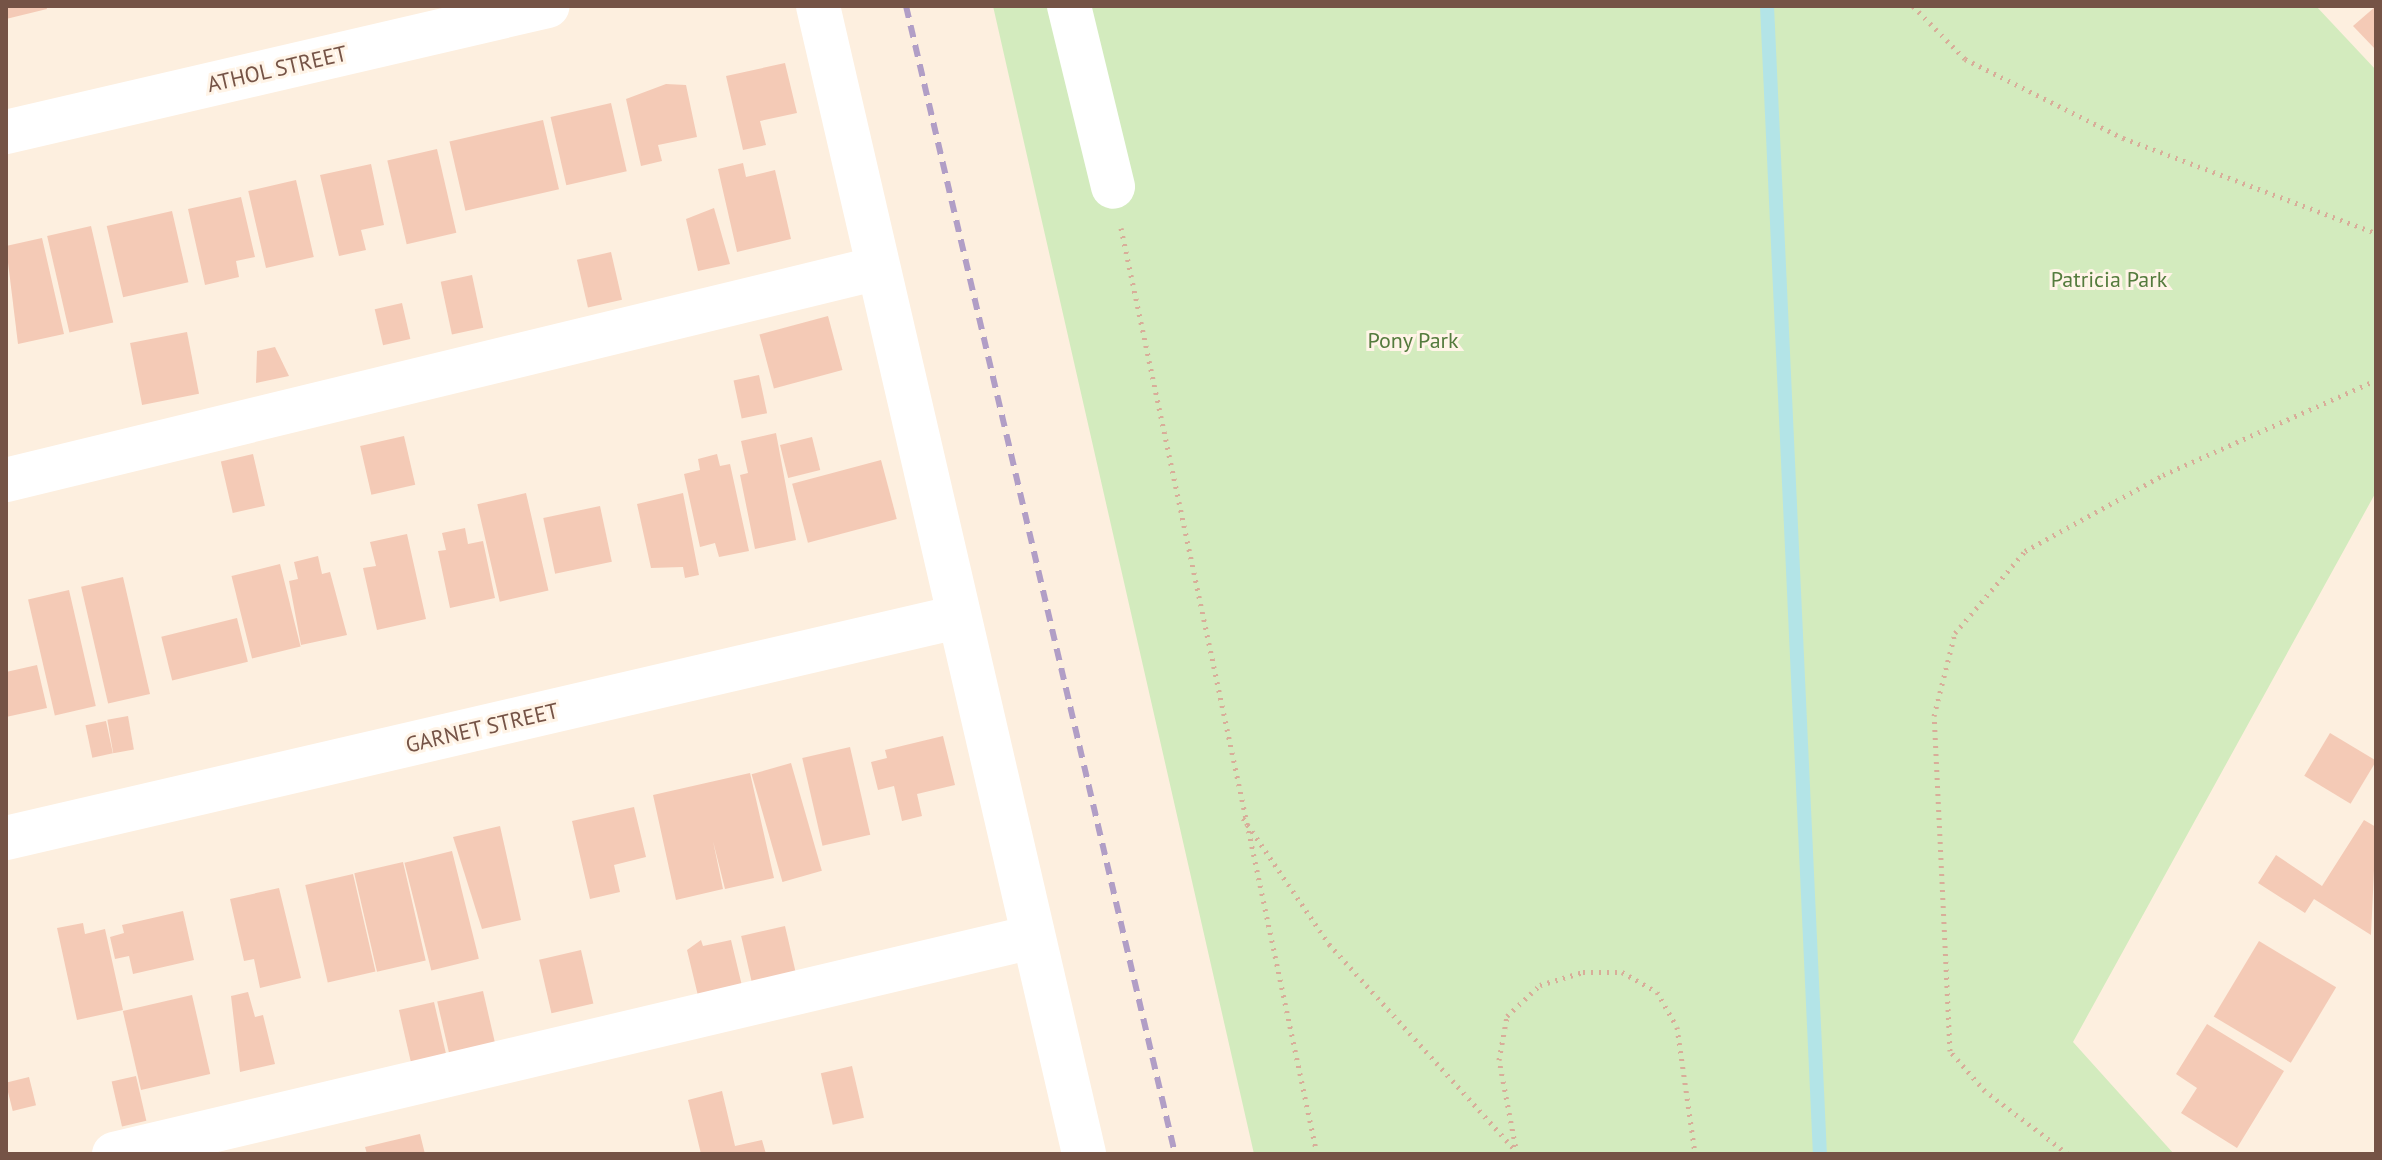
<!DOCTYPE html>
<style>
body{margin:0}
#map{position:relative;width:2382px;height:1160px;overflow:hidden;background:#fdefdf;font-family:"PT Sans",sans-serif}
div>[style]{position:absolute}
.green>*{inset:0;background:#d3ebbe}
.stream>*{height:14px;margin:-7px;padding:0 7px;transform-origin:7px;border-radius:7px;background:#b3e4e7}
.building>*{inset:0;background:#f4cab6;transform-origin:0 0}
.path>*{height:5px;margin-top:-2.5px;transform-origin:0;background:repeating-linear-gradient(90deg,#d8ad99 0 2px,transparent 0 8px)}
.minor>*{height:44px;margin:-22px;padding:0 22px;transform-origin:22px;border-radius:22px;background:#fff}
.rail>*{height:6px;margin-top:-3px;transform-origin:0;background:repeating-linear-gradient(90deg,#b19ec6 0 12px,transparent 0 20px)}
span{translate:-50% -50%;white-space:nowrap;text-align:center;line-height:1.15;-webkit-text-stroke:6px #fff4e7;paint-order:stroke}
.street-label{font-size:22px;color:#755346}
.park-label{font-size:22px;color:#547b3d}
.frame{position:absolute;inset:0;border:8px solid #755346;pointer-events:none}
</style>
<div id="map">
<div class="green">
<i style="clip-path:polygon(993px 6px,2316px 6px,2376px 70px,2376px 492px,2073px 1042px,2174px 1154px,1254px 1154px)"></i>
</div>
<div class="stream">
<i style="left:1767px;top:6px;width:1149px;rotate:87.36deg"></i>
</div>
<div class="building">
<i style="clip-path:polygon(6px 6px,46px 6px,47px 9px,6px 19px)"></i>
<i style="clip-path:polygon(2376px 6px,2376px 50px,2353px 26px)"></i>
<i style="clip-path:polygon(785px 63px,797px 113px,760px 121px,766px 145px,743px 150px,726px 76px)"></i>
<i style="clip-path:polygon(666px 84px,686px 85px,697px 137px,658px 145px,662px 161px,641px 166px,626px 99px)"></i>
<i style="left:611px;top:103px;width:70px;height:62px;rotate:77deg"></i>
<i style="left:543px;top:120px;width:71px;height:96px;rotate:77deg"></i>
<i style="left:437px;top:149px;width:86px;height:51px;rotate:77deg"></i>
<i style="clip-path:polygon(743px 163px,746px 177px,775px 170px,791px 239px,737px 252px,718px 169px)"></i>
<i style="clip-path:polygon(371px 164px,384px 225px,361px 230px,366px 250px,339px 256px,320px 175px)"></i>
<i style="left:296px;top:180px;width:79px;height:49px;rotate:77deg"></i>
<i style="clip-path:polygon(241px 197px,255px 257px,236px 261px,239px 277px,205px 285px,188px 209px)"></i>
<i style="clip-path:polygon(714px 208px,730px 264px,698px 271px,686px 219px)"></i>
<i style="left:172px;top:211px;width:73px;height:67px;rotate:77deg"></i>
<i style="left:91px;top:226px;width:99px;height:45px;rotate:77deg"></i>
<i style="clip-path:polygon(42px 238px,64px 334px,18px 344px,6px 246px)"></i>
<i style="left:611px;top:252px;width:49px;height:35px;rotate:77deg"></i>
<i style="left:472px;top:275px;width:54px;height:32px;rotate:78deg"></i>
<i style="left:402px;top:303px;width:37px;height:28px;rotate:77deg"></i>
<i style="left:828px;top:316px;width:56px;height:71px;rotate:75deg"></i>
<i style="left:187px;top:332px;width:63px;height:58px;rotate:79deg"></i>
<i style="clip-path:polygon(275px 347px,289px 376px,256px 383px,257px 351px)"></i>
<i style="left:759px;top:375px;width:39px;height:26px;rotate:78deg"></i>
<i style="clip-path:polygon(776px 433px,796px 540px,755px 549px,740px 475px,748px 473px,741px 441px)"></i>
<i style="left:404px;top:436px;width:50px;height:45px;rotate:77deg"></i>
<i style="left:812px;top:437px;width:34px;height:33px;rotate:76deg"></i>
<i style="left:253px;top:454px;width:53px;height:33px;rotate:77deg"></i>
<i style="clip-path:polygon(717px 454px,720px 466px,730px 464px,749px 551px,719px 557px,715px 543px,700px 547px,684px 474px,700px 470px,698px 459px)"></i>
<i style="left:881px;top:460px;width:61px;height:92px;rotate:75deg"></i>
<i style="left:526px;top:493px;width:100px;height:50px;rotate:77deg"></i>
<i style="clip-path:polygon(683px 493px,699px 575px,685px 578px,683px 567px,651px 568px,637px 504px)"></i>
<i style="left:600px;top:506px;width:57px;height:58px;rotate:78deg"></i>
<i style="clip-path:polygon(465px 528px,468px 544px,483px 541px,495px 598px,450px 608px,438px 551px,446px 550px,442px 533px)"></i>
<i style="clip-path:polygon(407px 534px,426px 619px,377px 630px,363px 568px,376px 566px,370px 542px)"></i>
<i style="clip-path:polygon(318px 556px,322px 574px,330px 572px,347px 635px,301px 645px,289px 581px,298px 579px,294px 562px)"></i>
<i style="left:280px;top:564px;width:85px;height:50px;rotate:76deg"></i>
<i style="left:123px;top:577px;width:120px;height:43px;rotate:77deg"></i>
<i style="left:69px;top:590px;width:119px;height:42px;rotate:77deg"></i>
<i style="left:237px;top:618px;width:45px;height:78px;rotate:76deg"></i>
<i style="clip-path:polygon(37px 665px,47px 708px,6px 717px,6px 672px)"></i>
<i style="left:128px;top:716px;width:34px;height:21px;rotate:80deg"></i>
<i style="left:106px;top:721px;width:33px;height:21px;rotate:78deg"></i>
<i style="left:2330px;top:733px;width:54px;height:50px;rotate:31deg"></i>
<i style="clip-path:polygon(943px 736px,955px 785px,917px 794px,922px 816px,902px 821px,894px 786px,878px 790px,871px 762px,887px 758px,885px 750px)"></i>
<i style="left:850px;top:747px;width:90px;height:49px;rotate:77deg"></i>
<i style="left:791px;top:763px;width:112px;height:41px;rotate:74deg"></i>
<i style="clip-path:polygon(750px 773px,774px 878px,725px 889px,713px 841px,723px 889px,676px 900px,653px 795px)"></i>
<i style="clip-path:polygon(634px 807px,646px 857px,614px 865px,620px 892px,590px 899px,572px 821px)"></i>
<i style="clip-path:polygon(2364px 820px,2376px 827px,2371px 935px,2314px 899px,2305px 913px,2258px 883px,2276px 855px,2322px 886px)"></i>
<i style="clip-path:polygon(500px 826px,521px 920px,482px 929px,453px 837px)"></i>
<i style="left:452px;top:851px;width:111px;height:49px;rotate:76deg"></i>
<i style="left:403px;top:862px;width:101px;height:50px;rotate:77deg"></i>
<i style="left:353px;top:874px;width:100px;height:49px;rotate:77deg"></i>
<i style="clip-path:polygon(279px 888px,301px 978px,260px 988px,254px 959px,244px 961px,230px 899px)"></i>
<i style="clip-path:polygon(183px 911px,194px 960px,133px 974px,129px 956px,115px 959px,110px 937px,124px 933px,122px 925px)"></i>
<i style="clip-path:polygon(83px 923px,85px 934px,105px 929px,123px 1010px,77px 1020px,57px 928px)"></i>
<i style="left:785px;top:926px;width:52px;height:45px;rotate:77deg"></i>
<i style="clip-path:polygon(701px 940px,703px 946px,731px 940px,743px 990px,699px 1000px,687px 950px)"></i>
<i style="left:2259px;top:941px;width:90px;height:88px;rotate:31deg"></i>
<i style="left:581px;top:950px;width:55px;height:43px;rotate:77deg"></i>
<i style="left:483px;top:991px;width:55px;height:47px;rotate:77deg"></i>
<i style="clip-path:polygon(248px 992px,255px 1017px,263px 1015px,275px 1064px,240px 1072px,231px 996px)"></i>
<i style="left:192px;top:995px;width:81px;height:71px;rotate:77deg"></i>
<i style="left:434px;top:1002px;width:55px;height:36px;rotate:77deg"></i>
<i style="clip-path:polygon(2207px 1024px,2284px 1071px,2237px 1148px,2181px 1113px,2197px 1088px,2176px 1074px)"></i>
<i style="left:852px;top:1066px;width:53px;height:32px;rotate:77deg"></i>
<i style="left:136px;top:1076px;width:46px;height:25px;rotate:77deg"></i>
<i style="left:29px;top:1077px;width:29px;height:24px;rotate:76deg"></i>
<i style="clip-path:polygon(722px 1091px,735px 1146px,762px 1140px,766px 1154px,701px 1154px,688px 1100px)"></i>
<i style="clip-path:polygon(420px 1134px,425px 1154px,367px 1154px,365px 1147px)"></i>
</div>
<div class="path">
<i style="left:1913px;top:6px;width:74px;rotate:45.5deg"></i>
<i style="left:1965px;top:59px;width:177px;rotate:26.6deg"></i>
<i style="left:2123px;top:138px;width:270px;rotate:20.6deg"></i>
<i style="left:1121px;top:228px;width:947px;rotate:78.05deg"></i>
<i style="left:1243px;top:818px;width:153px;rotate:55.7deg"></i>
<i style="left:1329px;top:944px;width:278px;rotate:47.9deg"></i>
<i style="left:1517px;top:1154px;width:96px;rotate:-100.8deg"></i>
<i style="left:1499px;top:1060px;width:45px;rotate:-79.7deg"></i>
<i style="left:1507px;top:1016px;width:45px;rotate:-43.2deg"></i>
<i style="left:1540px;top:985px;width:45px;rotate:-16.8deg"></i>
<i style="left:1583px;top:972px;width:39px"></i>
<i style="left:1622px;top:972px;width:40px;rotate:29.7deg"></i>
<i style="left:1657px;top:992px;width:40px;rotate:60.3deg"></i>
<i style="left:1677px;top:1027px;width:128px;rotate:81.9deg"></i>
<i style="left:2068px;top:1154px;width:104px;rotate:-142.8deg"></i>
<i style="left:1985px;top:1091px;width:53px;rotate:-131.2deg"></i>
<i style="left:1950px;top:1051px;width:335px;rotate:-92.7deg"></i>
<i style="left:1934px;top:716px;width:86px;rotate:-75.8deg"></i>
<i style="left:1955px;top:633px;width:108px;rotate:-49.5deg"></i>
<i style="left:2025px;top:551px;width:158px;rotate:-28.8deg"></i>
<i style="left:2163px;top:475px;width:233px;rotate:-24deg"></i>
</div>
<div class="minor">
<i style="left:818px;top:6px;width:1178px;rotate:76.95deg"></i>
<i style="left:1069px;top:6px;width:186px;rotate:76.3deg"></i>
<i style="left:6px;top:132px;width:556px;rotate:-13.09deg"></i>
<i style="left:6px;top:480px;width:897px;rotate:-13.66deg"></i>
<i style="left:6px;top:838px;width:976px;rotate:-13.08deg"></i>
<i style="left:114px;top:1154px;width:944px;rotate:-13.29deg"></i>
</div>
<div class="rail">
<i style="left:906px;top:6px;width:1179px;rotate:76.81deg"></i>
</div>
<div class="street-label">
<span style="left:277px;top:69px;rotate:-13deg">ATHOL STREET</span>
<span style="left:482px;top:728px;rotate:-13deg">GARNET STREET</span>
</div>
<div class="park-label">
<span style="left:2109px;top:280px">Patricia Park</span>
<span style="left:1413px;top:341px">Pony Park</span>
</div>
<div class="frame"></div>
</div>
